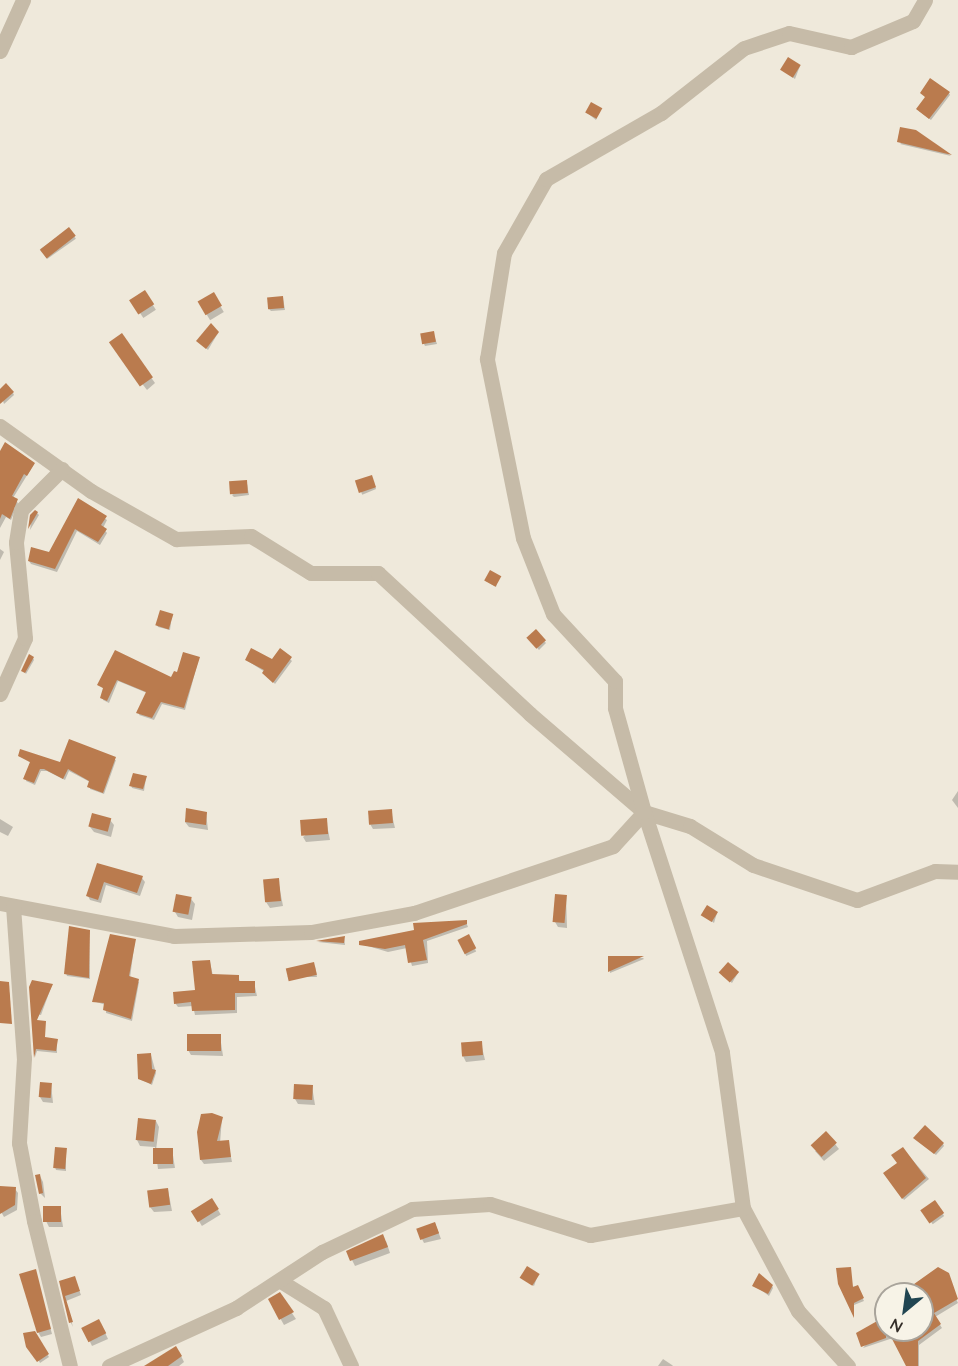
<!DOCTYPE html>
<style>
body{margin:0}
#map{position:relative;width:958px;height:1366px;overflow:hidden;background:#efe9db;font-family:Quicksand,sans-serif}
div>[style]{position:absolute}
.shadow>*{inset:0;background:#0003;transform-origin:0 0}
.building>*{inset:0;background:#ba7b4e;transform-origin:0 0}
.minor>*{height:15px;margin:-7.5px;padding:0 7.5px;transform-origin:7.5px;border-radius:7.5px;background:#c6bba8}
span{translate:-50% -50%;white-space:nowrap;text-align:center;line-height:1.15;-webkit-text-stroke:5px #f7f3e7;paint-order:stroke}
.north{position:absolute;left:874px;top:1282px;width:60px;height:60px;box-sizing:border-box;background:#f7f3e7;border:2px solid #a9a49b;border-radius:50%;rotate:209deg;font-size:16px;font-weight:700;line-height:24px;text-align:center;color:#332d28}
.north::after{content:'';display:block;margin:auto;width:21px;height:27px;background:#214551;clip-path:polygon(50% 0,100% 100%,50% 72%,0 100%)}
</style>
<div id="map">
<div class="shadow">
<i style="clip-path:polygon(800px 66px,795px 79px,782px 70px)"></i>
<i style="clip-path:polygon(922px 93px,949px 93px,950px 95px,931px 120px,919px 111px,926px 98px)"></i>
<i style="clip-path:polygon(600px 109px,596px 120px,586px 112px)"></i>
<i style="clip-path:polygon(916px 132px,951px 156px,900px 144px)"></i>
<i style="left:69px;top:229px;width:12px;height:35px;rotate:55deg"></i>
<i style="left:145px;top:293px;width:20px;height:15px;rotate:57deg"></i>
<i style="left:213px;top:294px;width:21px;height:16px;rotate:59deg"></i>
<i style="clip-path:polygon(283px 298px,285px 310px,271px 311px,269px 309px)"></i>
<i style="clip-path:polygon(433px 332px,437px 344px,425px 346px,424px 344px)"></i>
<i style="clip-path:polygon(218px 333px,208px 350px,198px 341px)"></i>
<i style="clip-path:polygon(121px 336px,155px 383px,147px 390px,115px 349px)"></i>
<i style="clip-path:polygon(0 391px,13px 393px,14px 395px,4px 404px)"></i>
<i style="clip-path:polygon(34px 464px,13px 498px,18px 503px,11px 520px,6px 517px,0 528px,0 465px)"></i>
<i style="left:371px;top:477px;width:13px;height:15px;rotate:67deg"></i>
<i style="clip-path:polygon(247px 484px,249px 495px,234px 497px,232px 495px)"></i>
<i style="clip-path:polygon(79px 500px,107px 520px,103px 528px,107px 533px,100px 545px,77px 531px,57px 572px,31px 564px,29px 561px,49px 554px)"></i>
<i style="clip-path:polygon(37px 513px,39px 515px,30px 530px,32px 515px)"></i>
<i style="clip-path:polygon(0 549px,4px 552px,0 560px)"></i>
<i style="clip-path:polygon(499px 577px,496px 587px,486px 581px)"></i>
<i style="clip-path:polygon(172px 615px,170px 630px,158px 627px,157px 625px)"></i>
<i style="clip-path:polygon(530px 640px,544px 641px,546px 643px,539px 650px)"></i>
<i style="clip-path:polygon(280px 650px,292px 661px,275px 684px,265px 672px,246px 660px,272px 661px)"></i>
<i style="clip-path:polygon(116px 652px,172px 680px,199px 658px,185px 710px,162px 704px,154px 720px,139px 715px,147px 693px,118px 681px,109px 703px,103px 700px,104px 689px,99px 685px)"></i>
<i style="clip-path:polygon(33px 658px,34px 660px,26px 674px,23px 670px)"></i>
<i style="clip-path:polygon(19px 756px,61px 764px,116px 760px,104px 794px,90px 789px,90px 782px,69px 771px,65px 780px,47px 771px,41px 771px,35px 785px,26px 781px,31px 763px)"></i>
<i style="clip-path:polygon(146px 778px,144px 791px,132px 788px,131px 785px)"></i>
<i style="clip-path:polygon(958px 791px,958px 808px,952px 800px)"></i>
<i style="clip-path:polygon(391px 811px,395px 828px,373px 829px,370px 824px)"></i>
<i style="clip-path:polygon(206px 813px,208px 830px,189px 827px,185px 822px)"></i>
<i style="clip-path:polygon(0 819px,13px 827px,8px 836px,0 832px)"></i>
<i style="clip-path:polygon(110px 820px,114px 825px,111px 837px,94px 832px,90px 827px)"></i>
<i style="clip-path:polygon(326px 820px,330px 840px,306px 842px,303px 837px)"></i>
<i style="clip-path:polygon(98px 865px,142px 878px,145px 882px,140px 896px,106px 885px,101px 903px,90px 900px,88px 896px)"></i>
<i style="clip-path:polygon(278px 880px,283px 906px,270px 908px,266px 902px)"></i>
<i style="clip-path:polygon(566px 896px,567px 928px,558px 927px,555px 922px)"></i>
<i style="clip-path:polygon(191px 899px,195px 904px,192px 920px,178px 917px,175px 912px)"></i>
<i style="clip-path:polygon(717px 913px,714px 923px,703px 915px)"></i>
<i style="clip-path:polygon(466px 922px,468px 927px,427px 941px,428px 963px,412px 966px,407px 948px,388px 952px,361px 944px)"></i>
<i style="clip-path:polygon(89px 931px,90px 979px,67px 976px,66px 973px)"></i>
<i style="left:469px;top:936px;width:17px;height:11px;rotate:65deg"></i>
<i style="clip-path:polygon(344px 937px,345px 945px,318px 942px)"></i>
<i style="clip-path:polygon(135px 940px,130px 978px,139px 982px,132px 1021px,106px 1013px,106px 1005px,93px 1001px)"></i>
<i style="clip-path:polygon(609px 957px,643px 958px,644px 959px,610px 973px)"></i>
<i style="clip-path:polygon(210px 962px,213px 976px,238px 976px,240px 982px,254px 982px,257px 996px,237px 997px,237px 1013px,195px 1015px,193px 1006px,178px 1007px,175px 1003px,196px 991px)"></i>
<i style="clip-path:polygon(315px 966px,317px 977px,287px 977px)"></i>
<i style="clip-path:polygon(738px 973px,732px 983px,722px 975px)"></i>
<i style="clip-path:polygon(52px 985px,41px 1015px,33px 1013px)"></i>
<i style="clip-path:polygon(33px 1022px,45px 1022px,45px 1039px,57px 1040px,57px 1053px,37px 1051px,35px 1057px)"></i>
<i style="clip-path:polygon(220px 1036px,223px 1056px,191px 1055px,188px 1050px)"></i>
<i style="clip-path:polygon(481px 1043px,485px 1060px,466px 1062px,463px 1056px)"></i>
<i style="clip-path:polygon(151px 1055px,156px 1073px,152px 1085px,140px 1079px)"></i>
<i style="clip-path:polygon(51px 1084px,53px 1103px,43px 1102px,40px 1097px)"></i>
<i style="clip-path:polygon(312px 1086px,315px 1105px,298px 1104px,295px 1099px)"></i>
<i style="clip-path:polygon(222px 1118px,220px 1143px,228px 1142px,232px 1162px,204px 1164px,201px 1160px)"></i>
<i style="clip-path:polygon(156px 1121px,159px 1127px,156px 1150px,172px 1149px,175px 1168px,158px 1169px,155px 1147px,140px 1146px,137px 1140px)"></i>
<i style="clip-path:polygon(915px 1139px,943px 1144px,944px 1146px,936px 1155px)"></i>
<i style="clip-path:polygon(835px 1144px,839px 1149px,824px 1161px,815px 1151px)"></i>
<i style="clip-path:polygon(903px 1149px,929px 1179px,904px 1200px,885px 1173px,898px 1164px)"></i>
<i style="clip-path:polygon(66px 1150px,66px 1171px,56px 1170px,55px 1167px)"></i>
<i style="clip-path:polygon(40px 1176px,43px 1182px,45px 1198px,40px 1193px)"></i>
<i style="clip-path:polygon(0 1188px,15px 1189px,18px 1193px,17px 1210px,4px 1217px,0 1210px)"></i>
<i style="clip-path:polygon(168px 1190px,172px 1211px,154px 1212px,150px 1207px)"></i>
<i style="left:212px;top:1200px;width:17px;height:22px;rotate:59deg"></i>
<i style="left:935px;top:1203px;width:16px;height:14px;rotate:55deg"></i>
<i style="clip-path:polygon(60px 1207px,63px 1227px,49px 1227px,46px 1221px)"></i>
<i style="clip-path:polygon(435px 1223px,441px 1239px,424px 1243px,421px 1237px)"></i>
<i style="clip-path:polygon(386px 1241px,390px 1253px,355px 1266px,348px 1252px)"></i>
<i style="clip-path:polygon(35px 1271px,52px 1334px,41px 1337px,38px 1332px)"></i>
<i style="clip-path:polygon(538px 1275px,534px 1286px,522px 1278px)"></i>
<i style="clip-path:polygon(948px 1281px,958px 1303px,935px 1317px,942px 1328px,919px 1345px,919px 1366px,908px 1366px,893px 1338px,863px 1348px,886px 1321px,886px 1330px,895px 1336px,908px 1330px,922px 1330px,922px 1294px,902px 1294px)"></i>
<i style="clip-path:polygon(61px 1282px,76px 1282px,81px 1295px,66px 1301px,73px 1327px,71px 1323px)"></i>
<i style="clip-path:polygon(754px 1285px,772px 1286px,773px 1288px,769px 1296px)"></i>
<i style="clip-path:polygon(839px 1285px,857px 1287px,864px 1301px,854px 1305px,854px 1316px)"></i>
<i style="clip-path:polygon(279px 1294px,296px 1319px,284px 1325px,270px 1300px)"></i>
<i style="clip-path:polygon(102px 1326px,108px 1339px,92px 1346px,83px 1327px)"></i>
<i style="clip-path:polygon(34px 1332px,49px 1357px,40px 1363px,25px 1334px)"></i>
<i style="clip-path:polygon(181px 1356px,184px 1362px,179px 1366px,159px 1366px)"></i>
<i style="clip-path:polygon(663px 1359px,672px 1365px,673px 1366px,658px 1366px)"></i>
</div>
<div class="building">
<i style="left:788px;top:57px;width:15px;height:15px;rotate:32deg"></i>
<i style="clip-path:polygon(930px 78px,950px 92px,929px 119px,916px 109px,925px 97px,920px 93px)"></i>
<i style="left:591px;top:102px;width:13px;height:12px;rotate:29deg"></i>
<i style="clip-path:polygon(900px 127px,916px 130px,952px 155px,897px 142px)"></i>
<i style="left:69px;top:227px;width:11px;height:37px;rotate:52deg"></i>
<i style="left:145px;top:290px;width:17px;height:19px;rotate:57deg"></i>
<i style="left:214px;top:292px;width:16px;height:19px;rotate:60deg"></i>
<i style="left:283px;top:296px;width:12px;height:16px;rotate:85deg"></i>
<i style="clip-path:polygon(211px 323px,219px 332px,206px 349px,196px 341px)"></i>
<i style="left:434px;top:331px;width:11px;height:14px;rotate:80deg"></i>
<i style="left:122px;top:333px;width:54px;height:16px;rotate:55deg"></i>
<i style="clip-path:polygon(6px 383px,14px 392px,0 404px,0 389px)"></i>
<i style="clip-path:polygon(5px 442px,35px 463px,27px 476px,24px 474px,12px 496px,18px 499px,10px 519px,2px 514px,0 519px,0 451px)"></i>
<i style="left:372px;top:475px;width:13px;height:18px;rotate:72deg"></i>
<i style="left:247px;top:480px;width:13px;height:18px;rotate:86deg"></i>
<i style="clip-path:polygon(78px 498px,107px 516px,101px 525px,107px 529px,98px 542px,75px 529px,55px 569px,28px 561px,31px 547px,49px 552px)"></i>
<i style="clip-path:polygon(35px 510px,38px 512px,28px 529px,30px 515px)"></i>
<i style="left:490px;top:570px;width:13px;height:12px;rotate:29deg"></i>
<i style="left:160px;top:610px;width:14px;height:16px;rotate:17deg"></i>
<i style="left:536px;top:629px;width:15px;height:13px;rotate:48deg"></i>
<i style="clip-path:polygon(251px 648px,272px 659px,280px 648px,292px 657px,273px 683px,262px 673px,264px 670px,245px 660px)"></i>
<i style="clip-path:polygon(115px 650px,171px 677px,174px 671px,177px 672px,183px 652px,200px 657px,184px 708px,161px 702px,152px 718px,136px 713px,146px 692px,117px 680px,107px 701px,100px 698px,103px 688px,97px 685px)"></i>
<i style="clip-path:polygon(29px 654px,34px 657px,25px 673px,21px 671px)"></i>
<i style="clip-path:polygon(69px 739px,116px 757px,103px 793px,87px 787px,89px 781px,68px 769px,63px 779px,44px 769px,40px 769px,34px 783px,23px 779px,30px 762px,18px 756px,20px 749px,60px 762px)"></i>
<i style="clip-path:polygon(133px 773px,147px 776px,143px 789px,129px 786px)"></i>
<i style="clip-path:polygon(186px 808px,207px 812px,206px 825px,185px 822px)"></i>
<i style="left:392px;top:809px;width:14px;height:24px;rotate:86deg"></i>
<i style="left:92px;top:813px;width:20px;height:14px;rotate:15deg"></i>
<i style="left:327px;top:818px;width:16px;height:27px;rotate:86deg"></i>
<i style="clip-path:polygon(97px 863px,143px 876px,137px 893px,104px 882px,98px 900px,86px 896px)"></i>
<i style="left:279px;top:878px;width:23px;height:16px;rotate:85deg"></i>
<i style="left:176px;top:894px;width:16px;height:18px;rotate:11deg"></i>
<i style="left:555px;top:894px;width:12px;height:28px;rotate:5deg"></i>
<i style="left:707px;top:905px;width:13px;height:12px;rotate:32deg"></i>
<i style="clip-path:polygon(467px 920px,467px 924px,423px 940px,427px 960px,408px 963px,405px 945px,385px 949px,359px 945px,359px 941px,414px 930px,413px 923px)"></i>
<i style="clip-path:polygon(69px 926px,90px 930px,89px 978px,64px 974px)"></i>
<i style="clip-path:polygon(110px 934px,136px 939px,129px 976px,139px 979px,131px 1019px,103px 1010px,104px 1003px,92px 1002px)"></i>
<i style="left:469px;top:934px;width:16px;height:13px;rotate:63deg"></i>
<i style="clip-path:polygon(345px 936px,344px 943px,316px 941px)"></i>
<i style="clip-path:polygon(608px 956px,644px 956px,608px 972px)"></i>
<i style="clip-path:polygon(210px 960px,212px 974px,239px 975px,239px 981px,255px 981px,255px 993px,235px 993px,235px 1010px,192px 1011px,191px 1002px,174px 1004px,173px 992px,195px 990px,192px 961px)"></i>
<i style="left:314px;top:962px;width:13px;height:29px;rotate:77deg"></i>
<i style="left:728px;top:962px;width:15px;height:14px;rotate:42deg"></i>
<i style="clip-path:polygon(32px 980px,53px 984px,37px 1020px,46px 1021px,45px 1037px,58px 1039px,56px 1051px,36px 1049px,34px 1058px,29px 987px)"></i>
<i style="clip-path:polygon(0 981px,9px 982px,12px 1024px,0 1023px)"></i>
<i style="left:187px;top:1034px;width:34px;height:17px"></i>
<i style="left:482px;top:1041px;width:14px;height:21px;rotate:86deg"></i>
<i style="clip-path:polygon(151px 1053px,152px 1069px,156px 1070px,151px 1084px,138px 1079px,137px 1054px)"></i>
<i style="left:40px;top:1082px;width:12px;height:15px;rotate:5deg"></i>
<i style="left:294px;top:1084px;width:19px;height:15px;rotate:3deg"></i>
<i style="clip-path:polygon(212px 1113px,223px 1117px,217px 1141px,229px 1140px,231px 1157px,200px 1160px,197px 1132px,201px 1114px)"></i>
<i style="left:138px;top:1118px;width:18px;height:22px;rotate:6deg"></i>
<i style="clip-path:polygon(925px 1125px,944px 1143px,934px 1154px,913px 1138px)"></i>
<i style="left:826px;top:1131px;width:16px;height:21px;rotate:47deg"></i>
<i style="left:55px;top:1147px;width:12px;height:21px;rotate:5deg"></i>
<i style="clip-path:polygon(903px 1147px,926px 1178px,902px 1199px,883px 1173px,897px 1163px,891px 1155px)"></i>
<i style="left:153px;top:1148px;width:20px;height:16px"></i>
<i style="clip-path:polygon(40px 1174px,43px 1193px,39px 1194px,35px 1175px)"></i>
<i style="clip-path:polygon(0 1186px,16px 1187px,15px 1205px,0 1214px)"></i>
<i style="left:168px;top:1188px;width:17px;height:21px;rotate:83deg"></i>
<i style="left:212px;top:1198px;width:13px;height:25px;rotate:58deg"></i>
<i style="left:935px;top:1200px;width:16px;height:18px;rotate:55deg"></i>
<i style="left:43px;top:1206px;width:18px;height:16px"></i>
<i style="left:435px;top:1222px;width:12px;height:20px;rotate:70deg"></i>
<i style="clip-path:polygon(383px 1234px,388px 1247px,350px 1261px,346px 1251px)"></i>
<i style="left:527px;top:1266px;width:15px;height:14px;rotate:32deg"></i>
<i style="clip-path:polygon(851px 1267px,853px 1287px,858px 1285px,864px 1298px,854px 1303px,854px 1318px,838px 1284px,836px 1268px)"></i>
<i style="clip-path:polygon(938px 1267px,949px 1273px,958px 1299px,934px 1313px,941px 1324px,918px 1341px,918px 1366px,906px 1366px,891px 1337px,904px 1330px,922px 1330px,922px 1294px,900px 1294px)"></i>
<i style="clip-path:polygon(36px 1269px,51px 1329px,37px 1333px,19px 1274px)"></i>
<i style="clip-path:polygon(759px 1273px,773px 1285px,768px 1294px,752px 1286px)"></i>
<i style="clip-path:polygon(75px 1276px,80px 1291px,65px 1296px,73px 1322px,69px 1323px,59px 1281px)"></i>
<i style="clip-path:polygon(280px 1292px,294px 1312px,279px 1320px,268px 1299px)"></i>
<i style="clip-path:polygon(886px 1316px,886px 1338px,861px 1347px,856px 1333px)"></i>
<i style="left:99px;top:1319px;width:16px;height:20px;rotate:63deg"></i>
<i style="clip-path:polygon(35px 1331px,49px 1354px,37px 1362px,26px 1347px,23px 1333px)"></i>
<i style="clip-path:polygon(176px 1346px,182px 1356px,168px 1366px,144px 1366px)"></i>
</div>
<div class="minor">
<i style="left:0;top:51px;width:56px;rotate:-65.7deg"></i>
<i style="left:0;top:426px;width:112px;rotate:35.5deg"></i>
<i style="left:91px;top:491px;width:98px;rotate:29.5deg"></i>
<i style="left:176px;top:539px;width:75px;rotate:-2.3deg"></i>
<i style="left:251px;top:536px;width:70px;rotate:31.7deg"></i>
<i style="left:311px;top:573px;width:67px"></i>
<i style="left:378px;top:573px;width:207px;rotate:42.8deg"></i>
<i style="left:530px;top:714px;width:150px;rotate:40.7deg"></i>
<i style="left:644px;top:812px;width:48px;rotate:16.9deg"></i>
<i style="left:690px;top:826px;width:74px;rotate:31.8deg"></i>
<i style="left:753px;top:865px;width:110px;rotate:18.6deg"></i>
<i style="left:857px;top:900px;width:83px;rotate:-20.4deg"></i>
<i style="left:935px;top:871px;width:23px;rotate:2deg"></i>
<i style="left:0;top:694px;width:61px;rotate:-65.9deg"></i>
<i style="left:25px;top:638px;width:96px;rotate:-95.4deg"></i>
<i style="left:16px;top:542px;width:32px;rotate:-81deg"></i>
<i style="left:21px;top:510px;width:58px;rotate:-45deg"></i>
<i style="left:0;top:903px;width:177px;rotate:10.7deg"></i>
<i style="left:174px;top:936px;width:137px;rotate:-1.7deg"></i>
<i style="left:311px;top:932px;width:105px;rotate:-10.5deg"></i>
<i style="left:414px;top:913px;width:210px;rotate:-18.6deg"></i>
<i style="left:613px;top:846px;width:46px;rotate:-47.6deg"></i>
<i style="left:13px;top:906px;width:152px;rotate:85.9deg"></i>
<i style="left:24px;top:1058px;width:85px;rotate:93.4deg"></i>
<i style="left:19px;top:1143px;width:79px;rotate:79.1deg"></i>
<i style="left:34px;top:1221px;width:149px;rotate:76.1deg"></i>
<i style="left:282px;top:1282px;width:49px;rotate:31.8deg"></i>
<i style="left:324px;top:1308px;width:64px;rotate:65deg"></i>
<i style="left:109px;top:1366px;width:140px;rotate:-24.5deg"></i>
<i style="left:236px;top:1308px;width:103px;rotate:-33.1deg"></i>
<i style="left:322px;top:1252px;width:100px;rotate:-25.5deg"></i>
<i style="left:412px;top:1209px;width:78px;rotate:-3.7deg"></i>
<i style="left:490px;top:1204px;width:105px;rotate:17.2deg"></i>
<i style="left:590px;top:1235px;width:155px;rotate:-10deg"></i>
<i style="left:848px;top:1366px;width:74px;rotate:-132.3deg"></i>
<i style="left:798px;top:1311px;width:117px;rotate:-118.1deg"></i>
<i style="left:743px;top:1208px;width:157px;rotate:-97.7deg"></i>
<i style="left:722px;top:1052px;width:252px;rotate:-108deg"></i>
<i style="left:644px;top:812px;width:108px;rotate:-105.6deg"></i>
<i style="left:615px;top:708px;width:27px;rotate:-90deg"></i>
<i style="left:615px;top:681px;width:91px;rotate:-132.8deg"></i>
<i style="left:553px;top:614px;width:82px;rotate:-111.5deg"></i>
<i style="left:523px;top:538px;width:183px;rotate:-101.4deg"></i>
<i style="left:487px;top:359px;width:107px;rotate:-80.9deg"></i>
<i style="left:504px;top:253px;width:85px;rotate:-60.4deg"></i>
<i style="left:546px;top:179px;width:133px;rotate:-29.9deg"></i>
<i style="left:661px;top:113px;width:105px;rotate:-38.1deg"></i>
<i style="left:744px;top:48px;width:47px;rotate:-18.4deg"></i>
<i style="left:789px;top:33px;width:64px;rotate:12.7deg"></i>
<i style="left:851px;top:47px;width:67px;rotate:-22.8deg"></i>
<i style="left:913px;top:21px;width:24px;rotate:-60deg"></i>
</div>
<div class="north">N</div>
</div>
